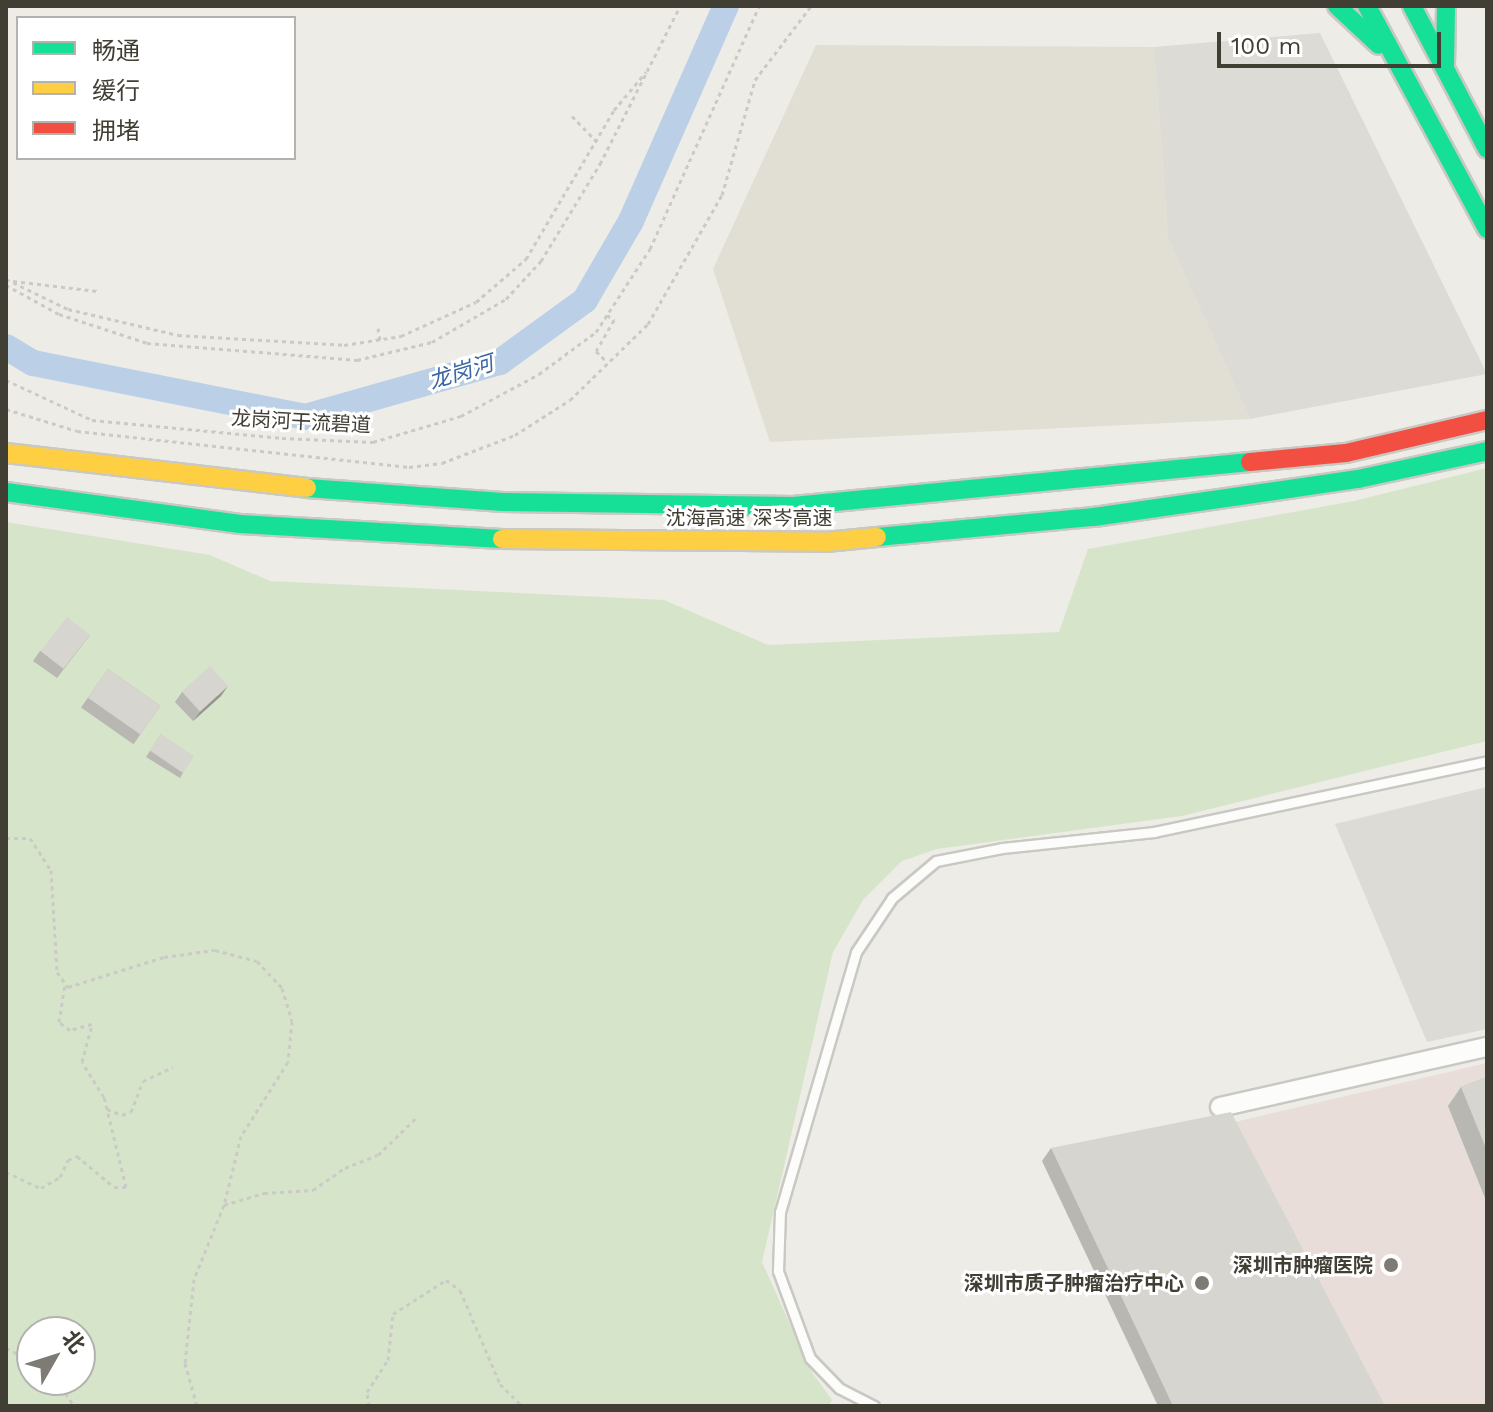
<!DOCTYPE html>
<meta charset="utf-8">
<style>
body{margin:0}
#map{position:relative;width:1493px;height:1412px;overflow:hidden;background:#edece7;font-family:"Work Sans","Noto Sans SC",sans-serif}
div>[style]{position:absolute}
.residential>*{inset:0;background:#e1ded4}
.industrial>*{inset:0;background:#dddbd5}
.medical>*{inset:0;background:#e8ddd8}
.green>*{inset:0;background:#d6e5c9}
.river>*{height:26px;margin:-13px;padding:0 13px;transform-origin:13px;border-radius:13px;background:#bbcfe7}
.path>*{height:3px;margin-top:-1.5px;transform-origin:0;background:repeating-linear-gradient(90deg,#cbcac6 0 4px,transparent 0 8px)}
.roads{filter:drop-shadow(2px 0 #c9c8c3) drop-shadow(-2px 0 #c9c8c3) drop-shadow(0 2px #c9c8c3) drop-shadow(0 -2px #c9c8c3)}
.lane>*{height:9px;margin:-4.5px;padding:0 4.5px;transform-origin:4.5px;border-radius:4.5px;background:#fcfcfb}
.street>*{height:18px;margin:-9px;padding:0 9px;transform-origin:9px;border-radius:9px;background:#fcfcfb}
.fast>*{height:18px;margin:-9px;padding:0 9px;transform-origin:9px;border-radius:9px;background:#16e098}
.slow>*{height:18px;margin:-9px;padding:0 9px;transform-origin:9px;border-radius:9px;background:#ffcf43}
.jam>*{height:18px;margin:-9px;padding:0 9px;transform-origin:9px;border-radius:9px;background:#f24e42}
.wall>*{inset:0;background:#b8b7b2;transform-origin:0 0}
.shaded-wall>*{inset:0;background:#969591}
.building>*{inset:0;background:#d6d5cf;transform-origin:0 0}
.dots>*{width:22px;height:22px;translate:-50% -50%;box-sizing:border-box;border:4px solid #fff;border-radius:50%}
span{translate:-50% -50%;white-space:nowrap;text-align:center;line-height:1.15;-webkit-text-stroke:6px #fff;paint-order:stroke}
.street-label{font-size:20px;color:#413e34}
.poi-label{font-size:20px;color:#413e34;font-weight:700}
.right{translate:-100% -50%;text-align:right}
.water-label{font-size:22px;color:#3967a1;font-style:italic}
.frame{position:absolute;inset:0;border:8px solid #413e34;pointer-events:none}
.legend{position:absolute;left:16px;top:16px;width:280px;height:144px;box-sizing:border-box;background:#fff;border:2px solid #b3b2ae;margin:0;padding:10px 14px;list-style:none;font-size:24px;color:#413e34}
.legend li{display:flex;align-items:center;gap:16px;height:40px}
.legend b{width:40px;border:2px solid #b3b2ae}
.north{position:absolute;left:16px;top:1316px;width:80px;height:80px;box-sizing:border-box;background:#fff;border:2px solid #b3b2ae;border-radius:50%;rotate:51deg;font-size:22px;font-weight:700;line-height:32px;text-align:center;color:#413e34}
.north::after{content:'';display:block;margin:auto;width:28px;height:36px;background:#7d7b73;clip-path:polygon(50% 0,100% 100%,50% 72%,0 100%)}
.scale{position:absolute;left:1217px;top:32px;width:224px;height:36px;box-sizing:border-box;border:4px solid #413e34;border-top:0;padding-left:10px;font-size:24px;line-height:28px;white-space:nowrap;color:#413e34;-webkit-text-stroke:6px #fff;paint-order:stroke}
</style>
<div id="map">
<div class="residential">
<i style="clip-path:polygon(816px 45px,1154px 47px,1168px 238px,1250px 419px,770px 442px,713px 269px)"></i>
</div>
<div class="industrial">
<i style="clip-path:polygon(1320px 33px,1487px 374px,1250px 419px,1168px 238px,1154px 47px)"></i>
<i style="clip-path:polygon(1487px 787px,1487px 1029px,1427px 1042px,1335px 824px)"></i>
</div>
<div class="medical">
<i style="clip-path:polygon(1487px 1063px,1487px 1406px,1369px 1406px,1222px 1125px)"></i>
</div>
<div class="green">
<i style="clip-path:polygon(evenodd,1487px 468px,1487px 741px,1182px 816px,937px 849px,902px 861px,863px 900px,833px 952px,762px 1262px,811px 1371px,832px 1400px,829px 1406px,6px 1406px,6px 522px,210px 555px,270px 581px,664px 600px,768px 645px,1059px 632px,1088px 549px,1354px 501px,1487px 468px,32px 1332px,80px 1332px,80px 1380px,32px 1380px,32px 1332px)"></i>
</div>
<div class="river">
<i style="left:6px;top:347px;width:31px;rotate:31deg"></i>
<i style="left:33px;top:363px;width:277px;rotate:11.2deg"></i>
<i style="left:305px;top:417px;width:203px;rotate:-15.8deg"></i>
<i style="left:500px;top:362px;width:105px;rotate:-36.1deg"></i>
<i style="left:585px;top:300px;width:91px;rotate:-59.8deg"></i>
<i style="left:631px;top:221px;width:235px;rotate:-66.2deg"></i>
</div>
<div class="path">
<i style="left:572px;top:116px;width:36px;rotate:46deg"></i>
<i style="left:6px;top:279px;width:69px;rotate:25.8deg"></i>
<i style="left:68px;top:309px;width:113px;rotate:13.3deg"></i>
<i style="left:178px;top:335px;width:166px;rotate:3.4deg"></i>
<i style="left:344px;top:345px;width:58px;rotate:-9deg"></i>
<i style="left:401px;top:336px;width:82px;rotate:-24.4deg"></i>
<i style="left:476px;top:302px;width:66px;rotate:-40.7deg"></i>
<i style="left:526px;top:259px;width:173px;rotate:-59.4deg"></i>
<i style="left:614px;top:110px;width:50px;rotate:-49.9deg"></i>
<i style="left:13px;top:281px;width:85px;rotate:6.8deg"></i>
<i style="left:6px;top:285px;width:60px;rotate:28.7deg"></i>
<i style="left:59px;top:314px;width:93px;rotate:18.2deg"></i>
<i style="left:147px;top:343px;width:211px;rotate:4.6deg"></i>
<i style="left:357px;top:360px;width:77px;rotate:-13.5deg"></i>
<i style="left:432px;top:342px;width:86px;rotate:-30.2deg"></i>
<i style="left:506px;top:299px;width:52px;rotate:-47.4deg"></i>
<i style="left:541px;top:261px;width:114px;rotate:-58.7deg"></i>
<i style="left:600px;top:164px;width:177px;rotate:-63.1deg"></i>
<i style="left:607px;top:315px;width:9px;rotate:36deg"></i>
<i style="left:614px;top:320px;width:36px;rotate:120deg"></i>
<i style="left:596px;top:351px;width:16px;rotate:45deg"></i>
<i style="left:378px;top:328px;width:13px;rotate:81deg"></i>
<i style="left:6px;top:380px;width:95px;rotate:24.9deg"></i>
<i style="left:92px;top:420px;width:191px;rotate:5.4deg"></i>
<i style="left:282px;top:438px;width:91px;rotate:2.5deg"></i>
<i style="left:373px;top:442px;width:92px;rotate:-16.5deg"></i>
<i style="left:461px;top:416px;width:89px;rotate:-28.3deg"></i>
<i style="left:539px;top:374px;width:71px;rotate:-36.4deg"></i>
<i style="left:596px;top:332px;width:99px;rotate:-57deg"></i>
<i style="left:650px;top:249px;width:266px;rotate:-65.8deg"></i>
<i style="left:6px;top:409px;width:74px;rotate:17.2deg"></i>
<i style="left:77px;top:431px;width:334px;rotate:6.2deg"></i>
<i style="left:409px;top:467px;width:33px;rotate:-7deg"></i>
<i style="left:442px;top:463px;width:78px;rotate:-21deg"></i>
<i style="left:515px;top:435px;width:65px;rotate:-32.5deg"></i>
<i style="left:570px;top:400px;width:109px;rotate:-44.3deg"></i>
<i style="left:648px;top:324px;width:149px;rotate:-60.2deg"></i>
<i style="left:722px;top:195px;width:120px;rotate:-74deg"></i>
<i style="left:755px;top:80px;width:93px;rotate:-52.9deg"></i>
<i style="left:6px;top:838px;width:24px"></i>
<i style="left:30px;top:838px;width:38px;rotate:57deg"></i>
<i style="left:51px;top:870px;width:102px;rotate:86.6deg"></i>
<i style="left:57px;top:972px;width:19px;rotate:54deg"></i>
<i style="left:68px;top:987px;width:101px;rotate:-17.4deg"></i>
<i style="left:164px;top:957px;width:51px;rotate:-7.8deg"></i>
<i style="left:215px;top:950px;width:43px;rotate:14.7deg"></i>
<i style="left:257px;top:961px;width:37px;rotate:47deg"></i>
<i style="left:282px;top:988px;width:34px;rotate:73deg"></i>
<i style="left:292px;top:1021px;width:41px;rotate:95.6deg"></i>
<i style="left:288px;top:1062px;width:88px;rotate:122.4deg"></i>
<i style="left:241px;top:1136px;width:71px;rotate:103.8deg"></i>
<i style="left:224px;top:1205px;width:80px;rotate:112.1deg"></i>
<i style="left:194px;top:1279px;width:84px;rotate:96.1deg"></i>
<i style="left:185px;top:1363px;width:45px;rotate:74.4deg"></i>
<i style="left:107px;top:1109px;width:16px;rotate:22deg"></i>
<i style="left:122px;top:1115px;width:9px;rotate:-18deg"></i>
<i style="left:131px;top:1112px;width:33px;rotate:-69deg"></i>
<i style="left:143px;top:1081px;width:33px;rotate:-25deg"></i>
<i style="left:6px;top:1172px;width:38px;rotate:25deg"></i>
<i style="left:41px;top:1188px;width:22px;rotate:-30deg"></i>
<i style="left:60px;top:1177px;width:19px;rotate:-65deg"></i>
<i style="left:68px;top:1160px;width:10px;rotate:-24deg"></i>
<i style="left:77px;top:1156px;width:48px;rotate:40deg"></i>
<i style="left:114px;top:1187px;width:12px"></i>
<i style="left:126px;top:1187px;width:93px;rotate:-103.7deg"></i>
<i style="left:104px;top:1097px;width:41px;rotate:-122.2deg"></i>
<i style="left:82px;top:1062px;width:39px;rotate:-75deg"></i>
<i style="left:92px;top:1024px;width:23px;rotate:165deg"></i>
<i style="left:70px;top:1030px;width:14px;rotate:-144deg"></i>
<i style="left:59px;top:1022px;width:38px;rotate:-81deg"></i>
<i style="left:224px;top:1205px;width:42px;rotate:-16.7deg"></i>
<i style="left:264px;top:1193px;width:49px;rotate:-3.5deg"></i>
<i style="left:313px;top:1190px;width:39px;rotate:-35deg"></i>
<i style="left:345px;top:1168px;width:35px;rotate:-22deg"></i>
<i style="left:378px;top:1155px;width:52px;rotate:-44.2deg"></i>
<i style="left:6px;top:1348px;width:29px;rotate:27deg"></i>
<i style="left:56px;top:1380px;width:32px;rotate:55deg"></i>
<i style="left:369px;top:1406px;width:14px;rotate:-98deg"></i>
<i style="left:367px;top:1392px;width:38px;rotate:-57deg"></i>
<i style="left:388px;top:1360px;width:46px;rotate:-83.8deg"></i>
<i style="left:393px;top:1314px;width:63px;rotate:-32.7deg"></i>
<i style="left:446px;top:1280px;width:17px;rotate:36deg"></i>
<i style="left:460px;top:1290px;width:102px;rotate:66.9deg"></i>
<i style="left:500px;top:1384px;width:31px;rotate:45deg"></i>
</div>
<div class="roads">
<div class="lane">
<i style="left:874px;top:1406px;width:39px;rotate:-153deg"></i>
<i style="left:839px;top:1388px;width:42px;rotate:-134deg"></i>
<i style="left:810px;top:1358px;width:93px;rotate:-110.2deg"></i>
<i style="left:778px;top:1271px;width:59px;rotate:-88.1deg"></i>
<i style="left:780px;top:1212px;width:271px;rotate:-73.7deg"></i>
<i style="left:856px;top:952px;width:65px;rotate:-56.3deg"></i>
<i style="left:892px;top:898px;width:57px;rotate:-40.1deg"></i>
<i style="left:936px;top:861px;width:67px;rotate:-11.1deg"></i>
<i style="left:1002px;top:848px;width:153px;rotate:-6deg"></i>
<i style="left:1154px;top:832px;width:340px;rotate:-12deg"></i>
</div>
<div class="street">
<i style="left:1220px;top:1107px;width:274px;rotate:-12.7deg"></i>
</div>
<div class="fast">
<i style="left:1337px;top:6px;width:57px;rotate:42.9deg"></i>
<i style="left:1367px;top:6px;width:253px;rotate:61.7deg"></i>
<i style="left:1412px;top:6px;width:161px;rotate:62.3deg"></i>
<i style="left:1445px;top:65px;width:59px;rotate:-89deg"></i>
<i style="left:307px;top:488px;width:196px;rotate:4.1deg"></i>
<i style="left:502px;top:502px;width:291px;rotate:0.8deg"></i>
<i style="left:793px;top:506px;width:459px;rotate:-5.5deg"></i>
<i style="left:6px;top:492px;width:236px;rotate:7.8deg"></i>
<i style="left:240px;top:524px;width:262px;rotate:3.3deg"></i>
<i style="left:877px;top:537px;width:218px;rotate:-5.3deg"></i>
<i style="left:1094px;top:517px;width:267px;rotate:-8.2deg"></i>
<i style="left:1358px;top:479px;width:132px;rotate:-12.2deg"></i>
</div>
<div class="slow">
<i style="left:6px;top:453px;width:303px;rotate:6.6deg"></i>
<i style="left:502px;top:539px;width:324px;rotate:0.5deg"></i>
<i style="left:826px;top:542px;width:51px;rotate:-5.6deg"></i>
</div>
<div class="jam">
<i style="left:1250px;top:462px;width:96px;rotate:-5.4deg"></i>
<i style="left:1346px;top:453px;width:145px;rotate:-13.2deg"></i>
</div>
</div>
<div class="wall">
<i style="clip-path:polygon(90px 635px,57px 678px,33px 661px,40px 651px)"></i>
<i style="left:108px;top:669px;width:64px;height:47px;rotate:35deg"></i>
<i style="clip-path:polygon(182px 692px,221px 696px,193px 721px,175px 702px)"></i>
<i style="clip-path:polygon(161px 734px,184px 771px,180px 778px,146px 757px)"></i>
<i style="clip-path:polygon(1487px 1077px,1487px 1203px,1448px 1106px,1461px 1087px)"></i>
<i style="clip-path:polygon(1051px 1148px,1385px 1406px,1158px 1406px,1042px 1161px)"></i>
</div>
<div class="shaded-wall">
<i style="clip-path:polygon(228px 686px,221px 696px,193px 721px,200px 712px)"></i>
</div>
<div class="building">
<i style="left:67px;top:617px;width:29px;height:43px;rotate:38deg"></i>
<i style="left:210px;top:666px;width:27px;height:38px;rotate:48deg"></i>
<i style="left:108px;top:669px;width:64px;height:35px;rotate:35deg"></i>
<i style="left:161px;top:734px;width:40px;height:20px;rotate:34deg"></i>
<i style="clip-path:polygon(1487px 1077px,1487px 1151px,1461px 1087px)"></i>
<i style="clip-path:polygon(1231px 1112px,1385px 1406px,1173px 1406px,1051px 1148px)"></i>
</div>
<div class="dots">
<i style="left:1391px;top:1265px;background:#7d7b73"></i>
<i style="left:1202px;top:1283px;background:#7d7b73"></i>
</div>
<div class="street-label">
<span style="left:301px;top:422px;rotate:3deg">龙岗河干流碧道</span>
<span style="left:749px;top:518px">沈海高速 深岑高速</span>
</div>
<div class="poi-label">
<span class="right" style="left:1373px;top:1265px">深圳市肿瘤医院</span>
<span class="right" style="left:1184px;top:1283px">深圳市质子肿瘤治疗中心</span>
</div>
<div class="water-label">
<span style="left:461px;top:372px;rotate:-17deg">龙岗河</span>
</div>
<div class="frame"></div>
<ul class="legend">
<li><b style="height:10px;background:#16e098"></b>畅通</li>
<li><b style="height:10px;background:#ffcf43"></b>缓行</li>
<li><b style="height:10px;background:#f24e42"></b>拥堵</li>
</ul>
<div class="north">北</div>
<div class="scale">100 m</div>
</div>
